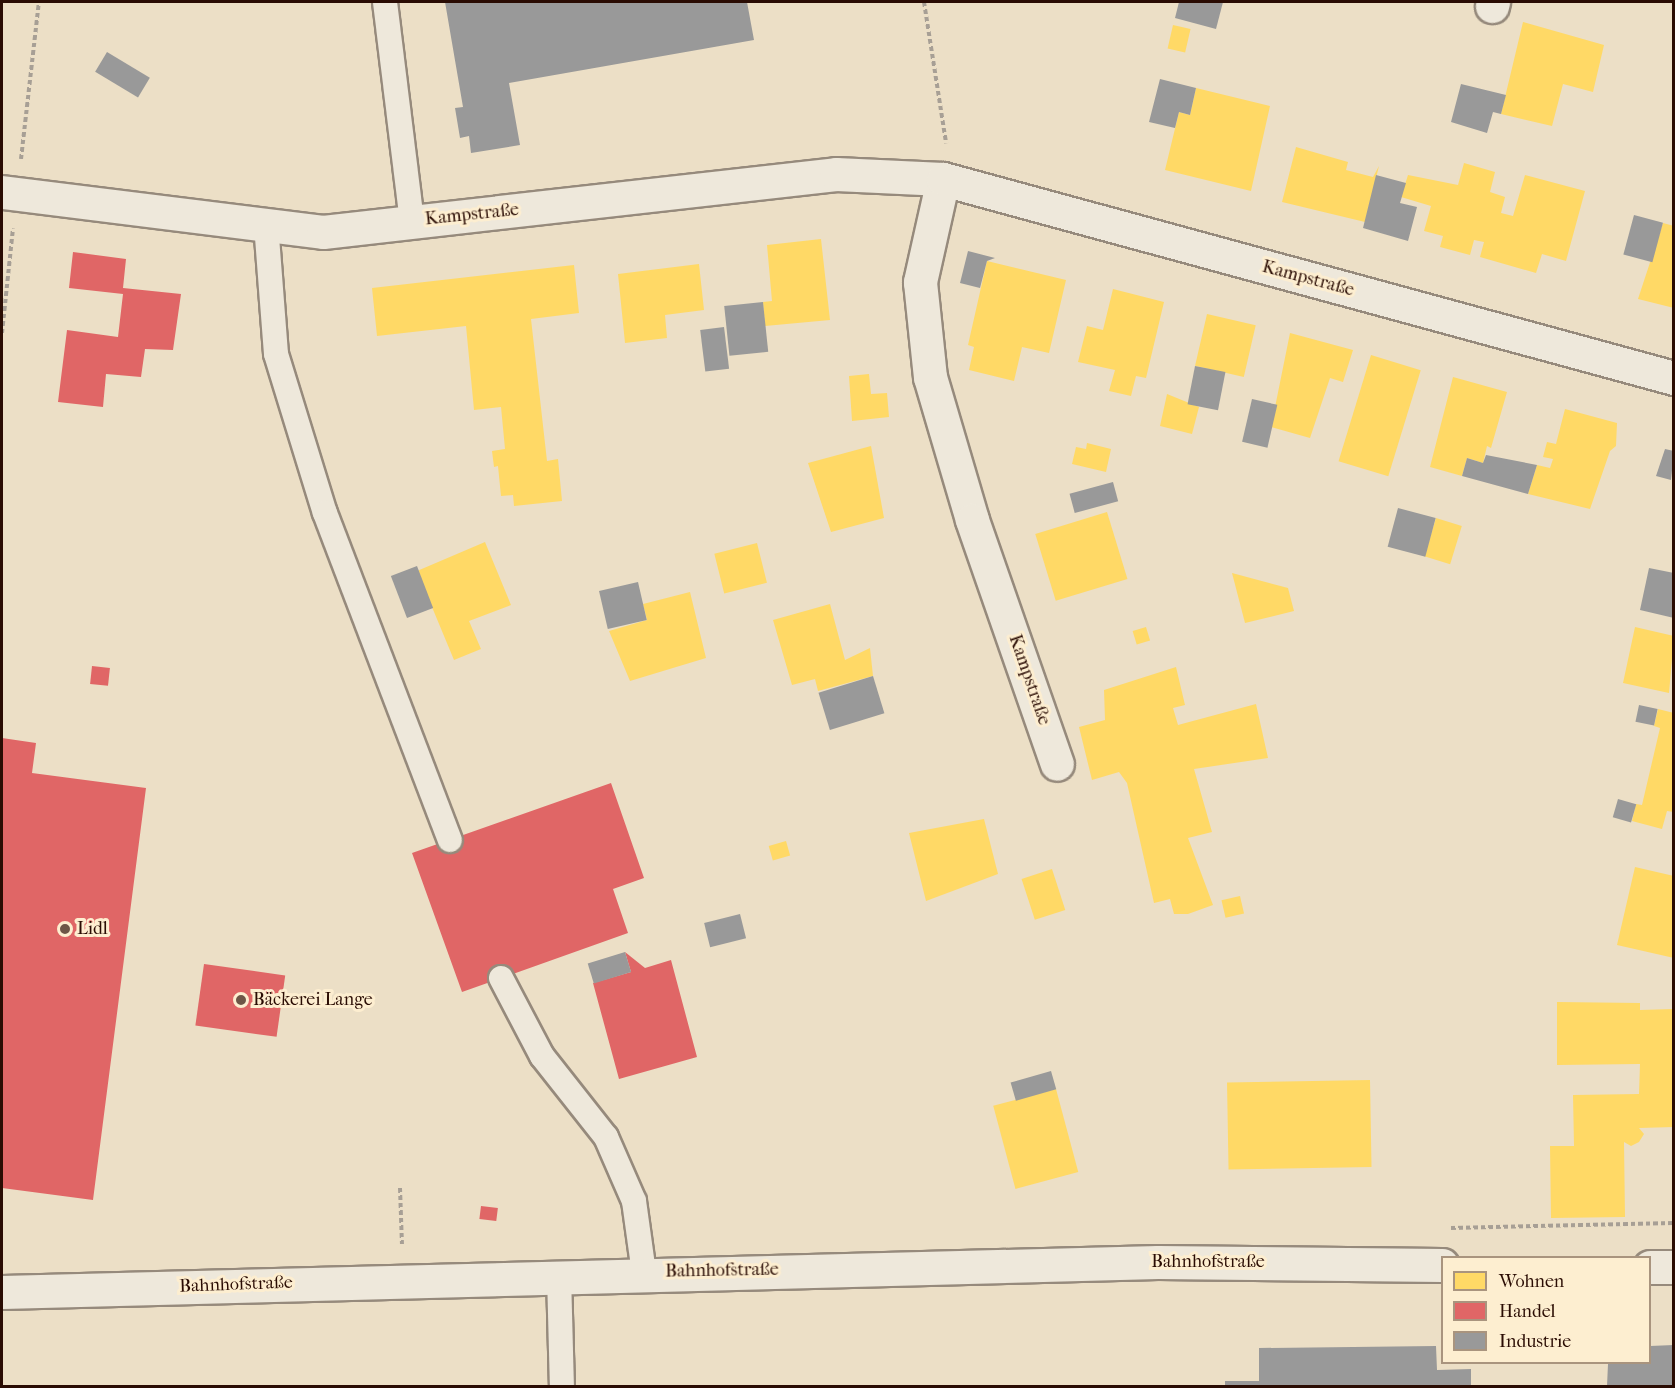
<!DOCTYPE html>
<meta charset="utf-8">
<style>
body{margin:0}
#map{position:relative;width:1675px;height:1388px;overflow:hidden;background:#ecdfc6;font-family:"IM FELL French Canon",serif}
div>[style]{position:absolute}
.homes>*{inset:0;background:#ffd966;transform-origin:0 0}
.shops>*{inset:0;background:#e06666;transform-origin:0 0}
.industry>*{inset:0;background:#999;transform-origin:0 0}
.path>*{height:4px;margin-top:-2px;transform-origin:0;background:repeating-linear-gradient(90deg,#a79f95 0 4.5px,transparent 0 7.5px)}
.roads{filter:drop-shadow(2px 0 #968a7c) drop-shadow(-2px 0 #968a7c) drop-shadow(0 2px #968a7c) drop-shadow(0 -2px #968a7c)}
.lane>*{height:24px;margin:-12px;padding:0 12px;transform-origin:12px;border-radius:12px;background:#eee8db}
.street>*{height:33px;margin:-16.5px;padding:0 16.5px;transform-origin:16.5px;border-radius:16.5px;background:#eee8db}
.secondary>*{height:33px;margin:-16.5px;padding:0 16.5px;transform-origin:16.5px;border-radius:16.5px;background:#eee8db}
.dots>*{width:16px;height:16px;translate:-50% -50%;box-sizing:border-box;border:3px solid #fdeed0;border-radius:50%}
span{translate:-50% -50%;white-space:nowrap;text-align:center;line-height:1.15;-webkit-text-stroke:6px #fdeed0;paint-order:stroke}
.street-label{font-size:18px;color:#2a0c03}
.poi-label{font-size:18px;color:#2a0c03}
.left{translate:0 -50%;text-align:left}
.frame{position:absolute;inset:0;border:3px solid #2a0c03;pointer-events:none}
.legend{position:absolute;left:1441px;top:1256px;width:210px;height:108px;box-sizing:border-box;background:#fdeed0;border:2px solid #a9947e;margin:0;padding:8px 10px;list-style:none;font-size:18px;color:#2a0c03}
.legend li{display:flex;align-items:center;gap:12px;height:30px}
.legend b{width:30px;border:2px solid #a9947e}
</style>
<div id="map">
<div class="homes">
<i style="clip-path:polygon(1523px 22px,1604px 45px,1593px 92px,1563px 84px,1552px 126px,1501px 114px)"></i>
<i style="left:1173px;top:25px;width:18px;height:24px;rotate:13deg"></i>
<i style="clip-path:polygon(1196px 88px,1270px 106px,1251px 191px,1165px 170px,1179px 112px,1190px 115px)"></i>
<i style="clip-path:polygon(1296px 147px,1348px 162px,1346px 170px,1373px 177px,1379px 166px,1365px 222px,1282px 202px)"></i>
<i style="clip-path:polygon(1464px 163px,1495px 172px,1490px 192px,1505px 197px,1501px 213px,1513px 216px,1525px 175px,1585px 191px,1566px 261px,1542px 254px,1536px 273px,1480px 257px,1484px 242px,1474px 240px,1470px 255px,1440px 247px,1443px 236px,1424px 231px,1431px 206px,1401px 197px,1408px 175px,1458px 185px)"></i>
<i style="clip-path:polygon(1663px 223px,1674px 226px,1674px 308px,1638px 299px)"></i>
<i style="clip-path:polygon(821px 239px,830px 320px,765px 326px,763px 302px,772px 301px,767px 245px)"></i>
<i style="clip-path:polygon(987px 261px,1066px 280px,1049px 353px,1022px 347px,1014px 381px,969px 370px,974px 347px,968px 345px)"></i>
<i style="clip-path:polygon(699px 264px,704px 310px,665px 315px,667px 338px,625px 343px,618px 274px)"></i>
<i style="clip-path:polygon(574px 265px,579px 313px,531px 319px,547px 461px,558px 459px,562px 501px,514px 506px,513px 495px,501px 496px,498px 466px,494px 467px,492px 451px,505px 449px,501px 407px,474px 410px,466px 326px,377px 336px,372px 288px)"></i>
<i style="clip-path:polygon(1113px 289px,1164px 302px,1146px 378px,1136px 376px,1131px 396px,1109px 391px,1115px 370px,1078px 362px,1087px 326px,1103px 330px)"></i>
<i style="left:1207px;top:314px;width:50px;height:53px;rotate:13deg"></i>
<i style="clip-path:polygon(1290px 333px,1353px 350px,1343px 382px,1330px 378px,1310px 438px,1271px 427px)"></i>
<i style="left:1371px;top:355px;width:52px;height:111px;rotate:17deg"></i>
<i style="clip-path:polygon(869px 374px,871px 394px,887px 393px,889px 417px,852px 421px,849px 376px)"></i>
<i style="clip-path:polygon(1453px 377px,1507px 392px,1491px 448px,1487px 446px,1483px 463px,1467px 458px,1462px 476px,1430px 467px)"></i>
<i style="clip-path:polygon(1167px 394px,1199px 407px,1192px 434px,1160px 426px)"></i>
<i style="clip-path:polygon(1565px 409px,1617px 423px,1616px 446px,1610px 451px,1590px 509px,1528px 494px,1537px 465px,1550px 468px,1553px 459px,1543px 457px,1547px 442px,1556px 444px)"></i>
<i style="clip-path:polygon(1087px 443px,1111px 449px,1106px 472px,1072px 464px,1076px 447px,1086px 449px)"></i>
<i style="clip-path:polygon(871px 446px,884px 518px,831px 532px,808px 463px)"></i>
<i style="left:1107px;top:512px;width:70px;height:75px;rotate:73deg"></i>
<i style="left:1436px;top:518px;width:27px;height:40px;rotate:17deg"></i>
<i style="clip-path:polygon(485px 542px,511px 605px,469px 621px,481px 649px,454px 660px,417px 571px)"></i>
<i style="left:757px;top:543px;width:41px;height:44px;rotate:76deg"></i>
<i style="clip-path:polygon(1232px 573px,1288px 588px,1294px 611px,1245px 623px)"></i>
<i style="clip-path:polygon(690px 592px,706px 658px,630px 681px,609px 631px,647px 620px,643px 604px)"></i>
<i style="clip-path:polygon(830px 604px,845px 660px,870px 648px,873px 676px,818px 691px,815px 679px,792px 685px,773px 620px)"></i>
<i style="left:1146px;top:627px;width:14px;height:14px;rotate:73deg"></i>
<i style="clip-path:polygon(1635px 627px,1674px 636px,1669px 693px,1623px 683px)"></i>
<i style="clip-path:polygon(1176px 667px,1185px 705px,1173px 708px,1178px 725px,1256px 704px,1268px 758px,1194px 769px,1212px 832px,1188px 838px,1213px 905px,1188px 914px,1174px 914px,1170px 899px,1154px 903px,1127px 783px,1119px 772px,1092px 780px,1079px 727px,1105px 720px,1104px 690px)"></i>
<i style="clip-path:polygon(1658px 709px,1674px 713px,1674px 812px,1667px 811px,1662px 829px,1632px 821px,1636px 804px,1642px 805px,1660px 728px,1654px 726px)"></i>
<i style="clip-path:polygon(984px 819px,998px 874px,926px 901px,909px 833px)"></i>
<i style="left:786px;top:841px;width:15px;height:18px;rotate:74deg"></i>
<i style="clip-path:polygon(1635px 867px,1674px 876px,1674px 958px,1617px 945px)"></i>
<i style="left:1052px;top:869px;width:43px;height:32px;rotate:72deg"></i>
<i style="left:1240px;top:896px;width:18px;height:19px;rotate:77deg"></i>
<i style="clip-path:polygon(1557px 1002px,1640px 1003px,1640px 1010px,1674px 1009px,1674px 1127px,1639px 1128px,1644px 1134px,1639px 1142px,1631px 1146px,1624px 1142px,1625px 1217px,1551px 1218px,1550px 1146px,1574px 1146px,1573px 1095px,1639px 1094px,1640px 1064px,1557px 1065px)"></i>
<i style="left:1370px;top:1080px;width:87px;height:143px;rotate:89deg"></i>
<i style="left:1056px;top:1089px;width:86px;height:65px;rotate:75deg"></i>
</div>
<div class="shops">
<i style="clip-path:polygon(73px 252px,126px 259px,123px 288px,181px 294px,173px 350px,145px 349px,141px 377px,106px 374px,103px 407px,58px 402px,67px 330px,118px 337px,123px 294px,69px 288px)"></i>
<i style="left:92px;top:666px;width:18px;height:18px;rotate:6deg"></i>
<i style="clip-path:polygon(2px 738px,36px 743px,32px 773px,146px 788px,93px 1200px,2px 1188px)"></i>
<i style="clip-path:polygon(611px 783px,644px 878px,613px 889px,628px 933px,462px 992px,412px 853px)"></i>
<i style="clip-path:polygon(625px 952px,645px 968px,671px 960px,697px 1057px,619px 1079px,593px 983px,631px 972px)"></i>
<i style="left:204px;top:964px;width:82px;height:62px;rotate:8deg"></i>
<i style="left:481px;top:1206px;width:17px;height:13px;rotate:7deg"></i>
</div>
<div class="industry">
<i style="clip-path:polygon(445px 2px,747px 2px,754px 40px,509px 83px,520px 145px,471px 153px,469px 136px,460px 138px,455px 108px,463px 107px)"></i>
<i style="clip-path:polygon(1179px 2px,1223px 2px,1216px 29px,1175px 18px)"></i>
<i style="left:107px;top:52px;width:50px;height:23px;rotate:31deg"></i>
<i style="clip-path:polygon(1160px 79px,1196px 88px,1190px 115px,1179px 112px,1175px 128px,1149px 122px)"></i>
<i style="clip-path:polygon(1461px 84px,1506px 95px,1501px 114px,1493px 112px,1487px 133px,1451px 122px)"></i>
<i style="clip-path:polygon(1376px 175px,1406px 183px,1400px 203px,1417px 207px,1408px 241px,1363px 228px)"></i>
<i style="left:1634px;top:215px;width:30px;height:41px;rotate:15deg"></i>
<i style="clip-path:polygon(968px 251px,995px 258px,987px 261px,980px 288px,960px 283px)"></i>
<i style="left:763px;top:302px;width:50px;height:39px;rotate:84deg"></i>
<i style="left:724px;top:327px;width:42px;height:24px;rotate:83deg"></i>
<i style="left:1195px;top:366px;width:31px;height:39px;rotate:11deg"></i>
<i style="left:1252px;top:399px;width:26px;height:44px;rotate:13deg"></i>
<i style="clip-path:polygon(1665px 449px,1674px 451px,1671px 480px,1656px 476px)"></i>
<i style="clip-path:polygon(1486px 455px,1537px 465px,1528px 494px,1462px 476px,1467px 458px,1483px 463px)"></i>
<i style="left:1113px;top:482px;width:20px;height:45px;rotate:75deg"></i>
<i style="left:1398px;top:508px;width:39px;height:40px;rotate:15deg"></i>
<i style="left:417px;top:566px;width:45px;height:28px;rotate:69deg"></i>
<i style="clip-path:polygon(1649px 568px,1674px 573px,1674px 618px,1640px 610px)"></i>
<i style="left:638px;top:582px;width:39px;height:40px;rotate:77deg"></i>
<i style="left:873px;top:676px;width:39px;height:57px;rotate:73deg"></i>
<i style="left:1639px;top:705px;width:19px;height:17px;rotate:12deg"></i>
<i style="left:1618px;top:799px;width:19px;height:19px;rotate:16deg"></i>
<i style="left:740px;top:914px;width:25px;height:37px;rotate:76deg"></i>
<i style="left:625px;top:952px;width:21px;height:39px;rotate:73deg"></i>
<i style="left:1051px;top:1071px;width:19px;height:42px;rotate:74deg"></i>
<i style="clip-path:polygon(1674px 1345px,1674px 1386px,1607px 1386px,1608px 1364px,1650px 1362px,1650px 1346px)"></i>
<i style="clip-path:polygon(1436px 1346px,1437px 1370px,1471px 1369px,1471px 1386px,1225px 1386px,1225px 1381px,1259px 1381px,1259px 1348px)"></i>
</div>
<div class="path">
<i style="left:924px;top:2px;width:143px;rotate:81.1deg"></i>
<i style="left:21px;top:159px;width:158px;rotate:-83.5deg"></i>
<i style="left:2px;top:333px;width:105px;rotate:-84deg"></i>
<i style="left:400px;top:1188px;width:56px;rotate:88deg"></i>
<i style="left:1451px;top:1228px;width:223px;rotate:-1.3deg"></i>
</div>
<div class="roads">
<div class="lane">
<i style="left:385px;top:2px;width:221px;rotate:83deg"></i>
<i style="left:266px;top:224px;width:130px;rotate:85.6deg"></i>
<i style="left:276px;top:354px;width:166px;rotate:72.9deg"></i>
<i style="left:325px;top:513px;width:350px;rotate:69.1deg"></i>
<i style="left:501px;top:978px;width:88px;rotate:62.3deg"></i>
<i style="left:542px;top:1056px;width:103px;rotate:51.7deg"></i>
<i style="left:606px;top:1137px;width:70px;rotate:66.4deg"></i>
<i style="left:634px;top:1201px;width:73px;rotate:82.1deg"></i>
<i style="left:559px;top:1275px;width:111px;rotate:88.5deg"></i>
</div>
<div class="street">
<i style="left:1492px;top:6px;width:4px;rotate:-76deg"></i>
<i style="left:943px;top:179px;width:106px;rotate:102.6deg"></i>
<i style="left:920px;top:282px;width:96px;rotate:84deg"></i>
<i style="left:930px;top:377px;width:149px;rotate:73.6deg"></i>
<i style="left:972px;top:520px;width:258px;rotate:70.8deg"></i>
<i style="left:2px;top:192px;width:323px;rotate:7.1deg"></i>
<i style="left:323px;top:232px;width:516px;rotate:-6.45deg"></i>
<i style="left:836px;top:174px;width:107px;rotate:2.7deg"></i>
<i style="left:943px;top:179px;width:758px;rotate:15.23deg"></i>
</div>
<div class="secondary">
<i style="left:1650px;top:1267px;width:24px"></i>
<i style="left:2px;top:1292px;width:1156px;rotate:-1.49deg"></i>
<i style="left:1158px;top:1262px;width:284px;rotate:0.6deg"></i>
</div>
</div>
<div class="dots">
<i style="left:65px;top:929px;background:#6e5647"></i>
<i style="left:241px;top:1000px;background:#6e5647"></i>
</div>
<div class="street-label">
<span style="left:472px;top:215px;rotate:-6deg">Kampstraße</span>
<span style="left:1308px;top:279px;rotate:15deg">Kampstraße</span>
<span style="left:1029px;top:680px;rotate:71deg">Kampstraße</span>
<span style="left:1208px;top:1262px">Bahnhofstraße</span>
<span style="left:722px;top:1271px;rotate:-1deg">Bahnhofstraße</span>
<span style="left:236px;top:1285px;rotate:-2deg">Bahnhofstraße</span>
</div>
<div class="poi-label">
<span class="left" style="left:77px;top:929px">Lidl</span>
<span class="left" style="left:253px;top:1000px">Bäckerei Lange</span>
</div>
<div class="frame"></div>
<ul class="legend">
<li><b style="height:16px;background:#ffd966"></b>Wohnen</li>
<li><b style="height:16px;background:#e06666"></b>Handel</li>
<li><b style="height:16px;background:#999"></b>Industrie</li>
</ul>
</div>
